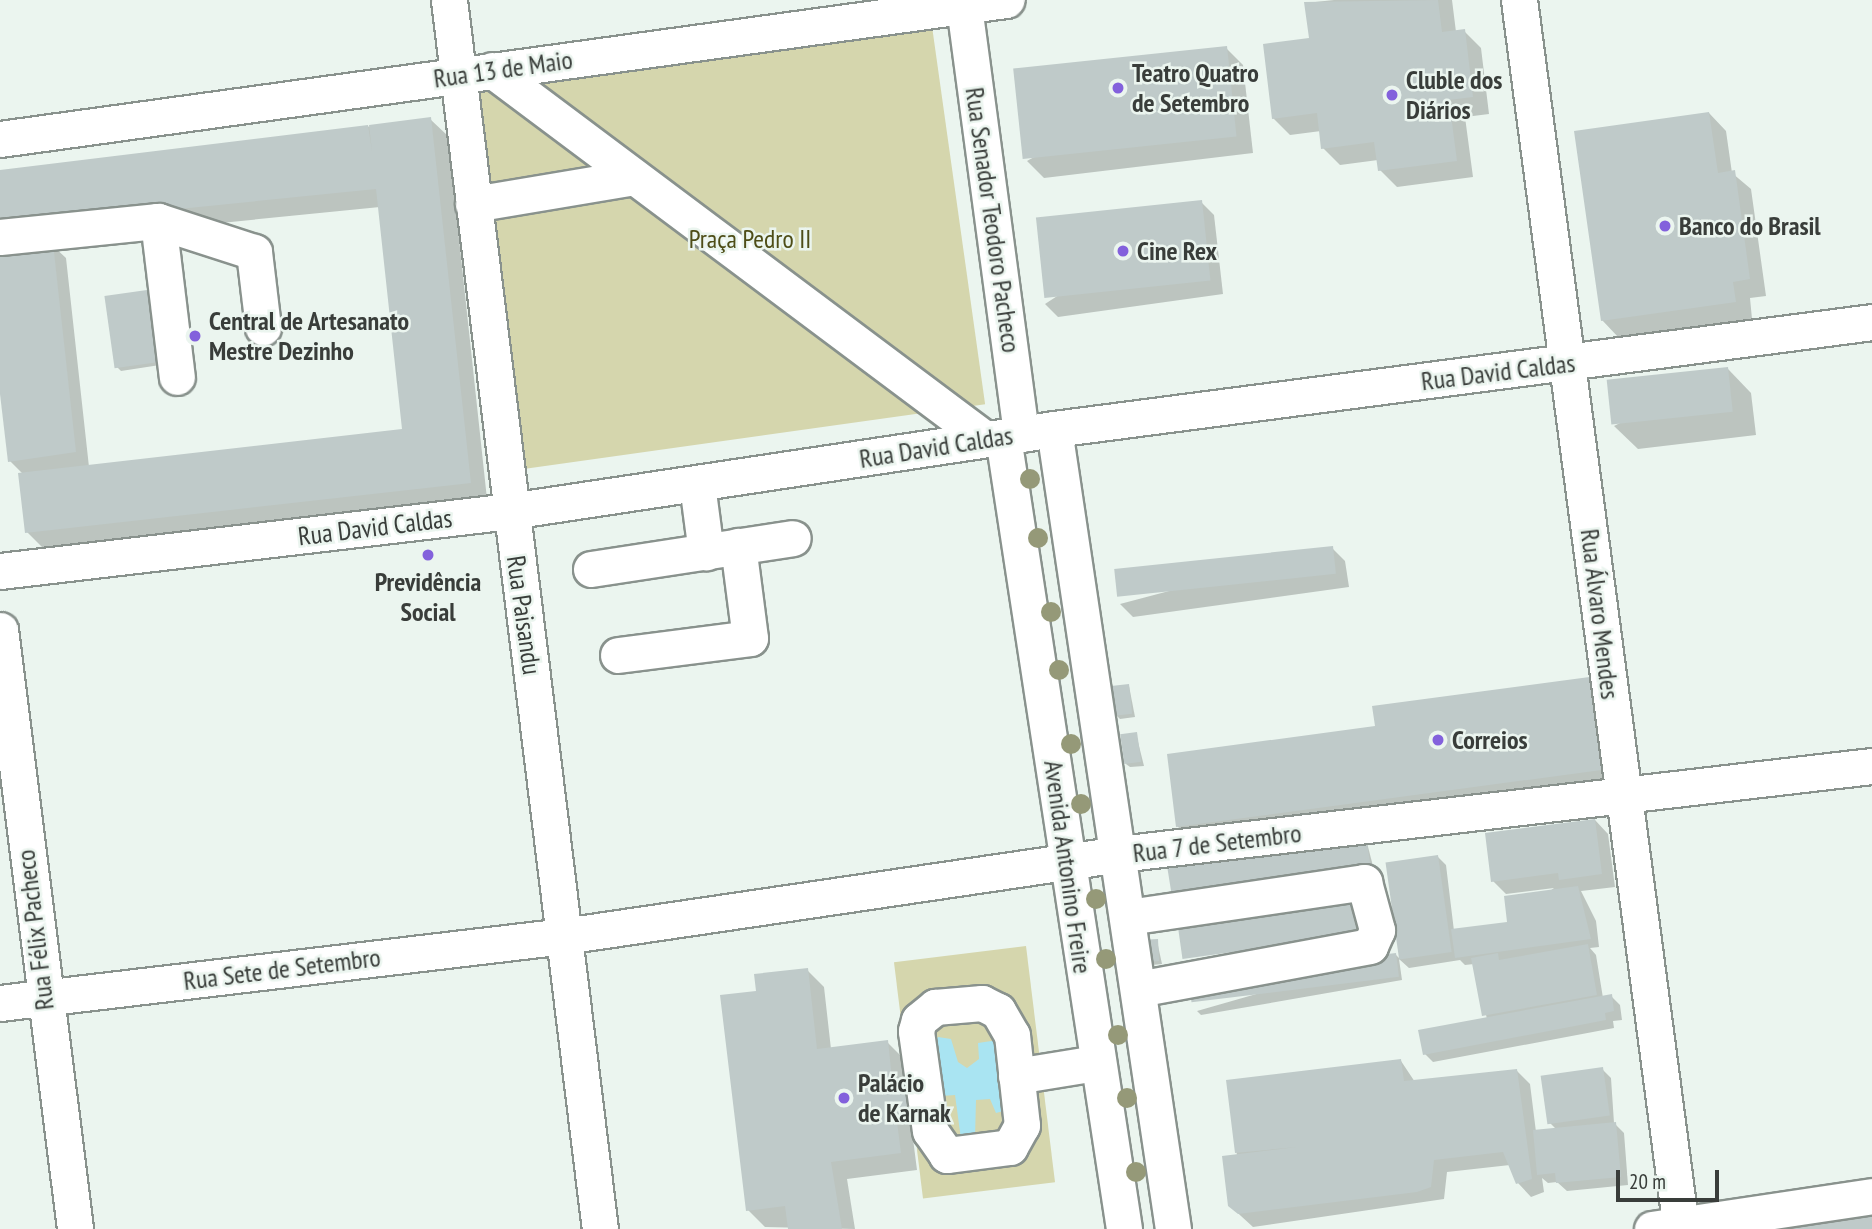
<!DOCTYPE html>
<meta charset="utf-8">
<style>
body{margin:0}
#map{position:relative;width:1872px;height:1229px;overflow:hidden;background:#ebf5ef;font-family:"PT Sans Narrow",sans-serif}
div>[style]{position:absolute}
.green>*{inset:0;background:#d5d6ad;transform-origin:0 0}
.water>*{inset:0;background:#a9e4f2}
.shadow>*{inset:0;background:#0003}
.building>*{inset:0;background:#bfcac9;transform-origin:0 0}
.roads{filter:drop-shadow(2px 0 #89928d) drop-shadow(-2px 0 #89928d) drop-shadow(0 2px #89928d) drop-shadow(0 -2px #89928d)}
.minor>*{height:35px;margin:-17.5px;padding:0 17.5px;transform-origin:17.5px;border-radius:17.5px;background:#fff}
.trees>*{width:20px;height:20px;margin:-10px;border-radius:50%;background:#959978}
.dots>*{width:19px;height:19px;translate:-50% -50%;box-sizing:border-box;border:4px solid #ebf5ef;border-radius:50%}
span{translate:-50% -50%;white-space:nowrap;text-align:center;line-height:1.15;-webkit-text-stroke:5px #ebf5ef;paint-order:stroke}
.street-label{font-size:26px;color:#393d3a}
.poi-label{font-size:26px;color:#393d3a;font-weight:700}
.left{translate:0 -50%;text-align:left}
.park-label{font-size:26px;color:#4e4d17}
.scale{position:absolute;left:1616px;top:1170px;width:103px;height:32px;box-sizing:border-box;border:4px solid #393d3a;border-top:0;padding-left:9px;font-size:21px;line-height:24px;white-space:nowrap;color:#393d3a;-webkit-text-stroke:5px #ebf5ef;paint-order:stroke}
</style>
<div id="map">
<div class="green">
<i style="left:930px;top:12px;width:396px;height:466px;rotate:82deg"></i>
<i style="left:1026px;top:946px;width:238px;height:133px;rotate:83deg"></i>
</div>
<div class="water">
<i style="clip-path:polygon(938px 1037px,951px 1039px,958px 1062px,967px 1068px,979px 1059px,978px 1043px,998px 1040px,1007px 1110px,996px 1113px,990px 1099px,976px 1100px,975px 1138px,961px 1139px,955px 1095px,942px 1096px,933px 1045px)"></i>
</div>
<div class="shadow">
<i style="clip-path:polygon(1334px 0,1452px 0,1456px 32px,1464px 31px,1481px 48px,1489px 114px,1465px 117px,1473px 177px,1397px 187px,1380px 170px,1378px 160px,1340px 165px,1323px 148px,1321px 131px,1290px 135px,1273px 118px,1310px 40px,1306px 3px)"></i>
<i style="clip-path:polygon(1226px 48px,1243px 65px,1253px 153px,1044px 178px,1027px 161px)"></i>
<i style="clip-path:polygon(1709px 113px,1726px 131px,1732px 173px,1751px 189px,1766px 296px,1750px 298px,1752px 319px,1619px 338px,1602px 320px)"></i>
<i style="clip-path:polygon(430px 119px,448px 136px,487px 499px,44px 549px,27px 532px,23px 474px,10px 461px,0 380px,52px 245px,66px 258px,89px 467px,403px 431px,380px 207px,0 245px,0 172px)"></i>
<i style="clip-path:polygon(1201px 202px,1214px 215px,1223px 294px,1058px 317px,1045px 304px)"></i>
<i style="clip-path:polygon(146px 292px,160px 365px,121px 371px,117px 367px)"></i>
<i style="clip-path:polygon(1728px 369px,1751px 393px,1756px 435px,1638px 449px,1614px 426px)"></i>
<i style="clip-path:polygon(1332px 548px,1345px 561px,1349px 587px,1133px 617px,1120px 604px)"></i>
<i style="clip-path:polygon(1596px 678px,1625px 786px,1195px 843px,1177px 826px,1377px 728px)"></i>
<i style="clip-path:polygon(1129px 686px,1135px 717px,1120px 719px,1116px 715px)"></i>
<i style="clip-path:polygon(1136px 734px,1144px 766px,1130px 767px,1126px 764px)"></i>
<i style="clip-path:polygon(1595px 820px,1608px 834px,1615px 887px,1581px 891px,1596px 921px,1599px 947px,1590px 948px,1596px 955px,1603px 998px,1611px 996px,1620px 1005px,1622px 1020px,1613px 1021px,1614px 1028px,1433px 1062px,1425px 1054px,1487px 1019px,1474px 964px,1465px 965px,1460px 960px,1409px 968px,1399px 959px,1402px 980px,1201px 1015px,1197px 1011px,1395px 954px,1400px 959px,1437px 856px,1446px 865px,1454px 931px,1509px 923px,1554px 888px,1506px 894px,1493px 881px)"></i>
<i style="clip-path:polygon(1366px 839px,1374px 870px,1169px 867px)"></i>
<i style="clip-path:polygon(1157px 941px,1162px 964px,1152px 965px,1148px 961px)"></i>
<i style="clip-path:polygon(807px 970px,824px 987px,831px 1049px,887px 1042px,904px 1059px,931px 1129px,912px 1131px,917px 1170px,847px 1179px,855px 1229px,765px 1227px,748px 1210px,758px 992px)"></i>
<i style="clip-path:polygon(1401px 1061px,1415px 1082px,1517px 1071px,1530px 1084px,1536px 1132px,1557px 1130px,1549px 1122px,1602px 1069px,1611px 1078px,1614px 1123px,1624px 1133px,1628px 1185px,1567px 1191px,1557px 1182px,1548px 1183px,1542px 1178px,1544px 1192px,1531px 1197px,1518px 1183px,1510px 1165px,1447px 1172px,1444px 1199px,1253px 1227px,1229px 1205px,1237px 1156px,1228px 1082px)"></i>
</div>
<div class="building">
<i style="clip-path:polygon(1438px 0,1442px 32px,1465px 29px,1473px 97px,1449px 100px,1457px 161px,1378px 171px,1374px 142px,1321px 149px,1317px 113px,1272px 119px,1263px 44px,1309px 38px,1304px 2px)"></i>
<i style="left:1227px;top:46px;width:91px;height:215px;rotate:84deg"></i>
<i style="clip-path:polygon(1709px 112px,1718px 173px,1735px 170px,1750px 279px,1733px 282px,1736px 302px,1601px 321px,1574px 131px)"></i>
<i style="clip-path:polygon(431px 117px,471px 483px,25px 533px,18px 473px,402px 429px,376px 189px,0 227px,0 170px,368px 125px,372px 151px,369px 125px)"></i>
<i style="left:1202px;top:200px;width:81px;height:167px;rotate:84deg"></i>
<i style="clip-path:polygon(53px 243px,76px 452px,8px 462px,0 394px,0 248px)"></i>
<i style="left:147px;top:290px;width:73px;height:43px;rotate:82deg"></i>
<i style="left:1728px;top:367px;width:45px;height:122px;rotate:84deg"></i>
<i style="left:1333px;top:546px;width:28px;height:220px;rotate:84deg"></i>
<i style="clip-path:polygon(1597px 676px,1609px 769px,1176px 827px,1167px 754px,1375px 726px,1372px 706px)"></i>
<i style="left:1129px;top:684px;width:30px;height:18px;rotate:84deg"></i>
<i style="left:1137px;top:732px;width:30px;height:17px;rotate:82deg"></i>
<i style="clip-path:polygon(1595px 819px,1602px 874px,1559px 880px,1558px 873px,1491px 882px,1485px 833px)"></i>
<i style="left:1366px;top:837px;width:30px;height:201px;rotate:81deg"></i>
<i style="left:1438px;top:855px;width:98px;height:53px;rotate:82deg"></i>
<i style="clip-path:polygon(1578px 886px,1591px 939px,1455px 958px,1451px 929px,1507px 922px,1504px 896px)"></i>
<i style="left:1358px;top:893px;width:41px;height:183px;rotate:82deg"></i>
<i style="left:1158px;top:939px;width:22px;height:14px;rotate:87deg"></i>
<i style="clip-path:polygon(1588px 944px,1597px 995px,1482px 1016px,1471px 958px,1498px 953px,1499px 960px)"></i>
<i style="left:1396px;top:953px;width:24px;height:209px;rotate:83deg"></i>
<i style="clip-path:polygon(808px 968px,817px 1049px,888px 1040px,892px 1079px,911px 1076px,915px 1112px,896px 1114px,901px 1153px,831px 1162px,842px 1229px,788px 1229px,785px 1206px,746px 1211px,720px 995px,756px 991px,754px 974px)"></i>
<i style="clip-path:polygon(1612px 994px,1614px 1011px,1605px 1013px,1606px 1020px,1423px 1055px,1418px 1030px)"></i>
<i style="clip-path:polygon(1401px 1059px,1404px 1081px,1517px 1069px,1532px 1179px,1516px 1184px,1503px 1152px,1434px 1160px,1431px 1187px,1417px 1192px,1238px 1214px,1228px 1206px,1222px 1156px,1297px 1147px,1235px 1153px,1226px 1080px)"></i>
<i style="left:1603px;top:1067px;width:49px;height:63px;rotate:82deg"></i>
<i style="clip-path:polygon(1616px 1122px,1621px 1177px,1556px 1183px,1555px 1173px,1537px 1175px,1533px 1130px)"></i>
<i style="clip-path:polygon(1872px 1209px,1872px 1229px,1703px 1229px)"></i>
</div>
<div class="roads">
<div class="minor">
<i style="left:449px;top:0;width:1238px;rotate:83deg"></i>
<i style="left:1519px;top:0;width:1240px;rotate:82.49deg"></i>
<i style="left:964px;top:6px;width:432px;rotate:82.4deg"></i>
<i style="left:492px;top:70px;width:616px;rotate:36.81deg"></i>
<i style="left:0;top:139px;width:1016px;rotate:-7.87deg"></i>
<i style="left:473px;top:204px;width:163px;rotate:-9.5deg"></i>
<i style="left:158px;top:221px;width:157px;rotate:83.1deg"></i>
<i style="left:0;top:237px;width:159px;rotate:-5.8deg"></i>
<i style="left:158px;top:221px;width:101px;rotate:17.9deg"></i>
<i style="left:254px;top:252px;width:76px;rotate:83.2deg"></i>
<i style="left:1054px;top:429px;width:809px;rotate:81.54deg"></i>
<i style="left:1003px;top:437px;width:801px;rotate:81.31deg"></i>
<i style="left:697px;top:484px;width:69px;rotate:82.5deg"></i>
<i style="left:591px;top:569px;width:204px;rotate:-8.7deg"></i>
<i style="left:0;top:571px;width:514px;rotate:-6.71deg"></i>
<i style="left:510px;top:511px;width:550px;rotate:-8.57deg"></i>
<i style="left:1054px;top:429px;width:825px;rotate:-7.45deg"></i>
<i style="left:0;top:630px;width:604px;rotate:82.86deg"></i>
<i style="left:618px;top:655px;width:133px;rotate:-7.3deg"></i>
<i style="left:750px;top:638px;width:93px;rotate:-97.4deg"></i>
<i style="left:1128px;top:917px;width:239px;rotate:-8.4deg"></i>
<i style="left:1364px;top:882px;width:50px;rotate:74.8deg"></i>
<i style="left:1377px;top:930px;width:17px;rotate:114deg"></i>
<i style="left:1370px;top:946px;width:236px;rotate:169.5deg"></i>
<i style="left:0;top:1003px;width:568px;rotate:-6.77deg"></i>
<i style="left:564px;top:936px;width:561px;rotate:-8.4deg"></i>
<i style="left:1119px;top:854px;width:758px;rotate:-6.67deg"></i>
<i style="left:982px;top:1003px;width:18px;rotate:27deg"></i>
<i style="left:998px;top:1011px;width:28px;rotate:60deg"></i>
<i style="left:1012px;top:1035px;width:91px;rotate:83.7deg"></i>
<i style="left:1022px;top:1125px;width:25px;rotate:119deg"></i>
<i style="left:1010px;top:1147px;width:64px;rotate:172.8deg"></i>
<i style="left:947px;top:1155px;width:29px;rotate:-125deg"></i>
<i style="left:930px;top:1131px;width:101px;rotate:-98deg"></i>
<i style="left:916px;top:1031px;width:11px;rotate:-75deg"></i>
<i style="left:919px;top:1020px;width:21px;rotate:-39deg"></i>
<i style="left:935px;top:1007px;width:47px;rotate:-4.9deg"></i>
<i style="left:1016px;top:1076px;width:81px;rotate:-9.2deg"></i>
<i style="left:1652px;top:1229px;width:222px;rotate:-8.5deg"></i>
</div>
</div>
<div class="trees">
<i style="left:1030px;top:479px"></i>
<i style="left:1038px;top:538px"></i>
<i style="left:1051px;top:612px"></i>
<i style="left:1059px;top:670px"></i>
<i style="left:1071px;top:744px"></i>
<i style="left:1081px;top:804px"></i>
<i style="left:1096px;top:899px"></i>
<i style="left:1106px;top:959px"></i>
<i style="left:1118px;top:1035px"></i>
<i style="left:1127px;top:1098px"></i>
<i style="left:1136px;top:1172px"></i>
</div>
<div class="dots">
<i style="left:1118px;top:88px;background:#8361dc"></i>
<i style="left:1392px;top:95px;background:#8361dc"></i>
<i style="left:1665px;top:226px;background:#8361dc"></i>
<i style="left:1123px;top:251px;background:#8361dc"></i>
<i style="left:195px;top:336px;background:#8361dc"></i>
<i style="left:428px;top:555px;background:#8361dc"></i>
<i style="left:1438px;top:740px;background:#8361dc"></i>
<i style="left:844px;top:1098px;background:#8361dc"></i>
</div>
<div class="street-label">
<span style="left:503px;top:69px;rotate:-8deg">Rua 13 de Maio</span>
<span style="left:993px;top:220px;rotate:82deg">Rua Senador Teodoro Pacheco</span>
<span style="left:1498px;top:372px;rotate:-7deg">Rua David Caldas</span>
<span style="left:936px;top:447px;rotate:-9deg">Rua David Caldas</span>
<span style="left:375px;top:527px;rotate:-7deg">Rua David Caldas</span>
<span style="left:1600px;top:614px;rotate:83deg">Rua Álvaro Mendes</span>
<span style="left:524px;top:615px;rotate:82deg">Rua Paisandu</span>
<span style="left:1217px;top:843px;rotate:-7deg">Rua 7 de Setembro</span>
<span style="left:1068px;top:867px;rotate:82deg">Avenida Antonino Freire</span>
<span style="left:35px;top:930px;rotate:-97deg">Rua Félix Pacheco</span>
<span style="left:282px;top:969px;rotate:-7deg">Rua Sete de Setembro</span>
</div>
<div class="poi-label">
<span class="left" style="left:1132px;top:88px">Teatro Quatro<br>de Setembro</span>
<span class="left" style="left:1406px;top:95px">Cluble dos<br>Diários</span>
<span class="left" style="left:1679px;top:226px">Banco do Brasil</span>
<span class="left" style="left:1137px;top:251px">Cine Rex</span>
<span class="left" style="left:209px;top:336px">Central de Artesanato<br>Mestre Dezinho</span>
<span style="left:428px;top:597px">Previdência<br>Social</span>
<span class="left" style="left:1452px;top:740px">Correios</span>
<span class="left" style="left:858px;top:1098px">Palácio<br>de Karnak</span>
</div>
<div class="park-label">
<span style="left:750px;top:239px">Praça Pedro II</span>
</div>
<div class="scale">20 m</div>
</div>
